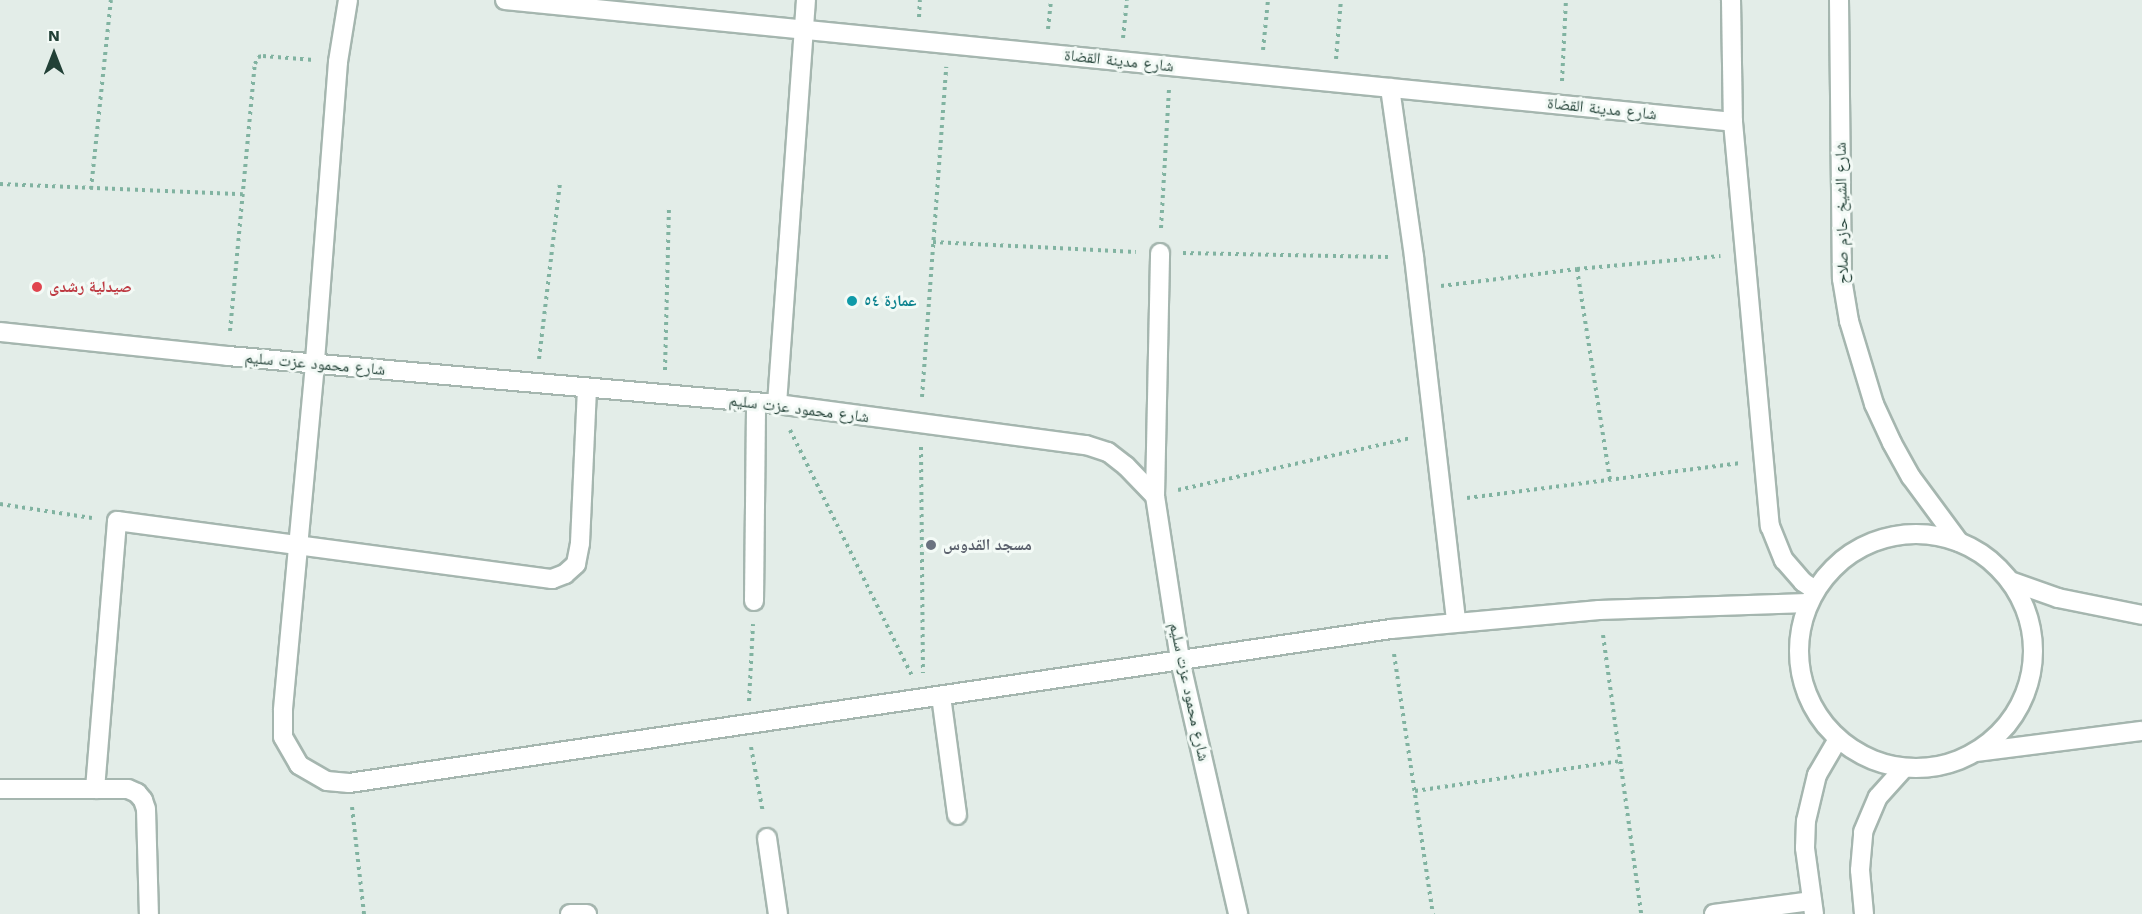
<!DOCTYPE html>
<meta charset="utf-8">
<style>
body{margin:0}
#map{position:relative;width:2142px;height:914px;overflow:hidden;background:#e3ede8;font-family:"Work Sans","Noto Naskh Arabic",sans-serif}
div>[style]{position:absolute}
.path>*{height:4px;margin-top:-2px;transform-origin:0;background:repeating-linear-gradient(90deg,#81b3a1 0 3px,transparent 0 7.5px)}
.roads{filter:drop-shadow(2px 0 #a5b6af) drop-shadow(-2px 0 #a5b6af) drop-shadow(0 2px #a5b6af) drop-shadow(0 -2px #a5b6af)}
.street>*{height:18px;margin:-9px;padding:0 9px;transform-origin:9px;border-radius:9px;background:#fff}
.secondary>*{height:18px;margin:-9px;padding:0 9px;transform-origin:9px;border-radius:9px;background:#fff}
.secondary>.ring{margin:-9px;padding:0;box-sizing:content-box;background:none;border:18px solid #fff;border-radius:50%}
.dots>*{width:16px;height:16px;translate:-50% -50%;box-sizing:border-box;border:3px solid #f3faf6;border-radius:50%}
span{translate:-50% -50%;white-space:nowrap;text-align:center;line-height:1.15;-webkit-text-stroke:6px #f3faf6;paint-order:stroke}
.street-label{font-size:16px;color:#214036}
.health-label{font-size:16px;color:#be3a42;font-weight:700}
.left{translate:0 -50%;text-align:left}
.culture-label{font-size:16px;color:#0d838f;font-weight:700}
.worship-label{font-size:16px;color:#5b616d;font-weight:700}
.north{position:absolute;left:24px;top:24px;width:60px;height:60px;-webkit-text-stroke:4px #f3faf6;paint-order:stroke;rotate:0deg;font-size:16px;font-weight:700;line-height:24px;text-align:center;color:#214036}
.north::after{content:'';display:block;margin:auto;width:21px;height:27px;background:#214036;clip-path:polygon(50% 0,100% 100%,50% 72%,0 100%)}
</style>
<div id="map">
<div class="path">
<i style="left:919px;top:17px;width:17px;rotate:-87deg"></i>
<i style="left:1048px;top:29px;width:29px;rotate:-84deg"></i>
<i style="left:1123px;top:38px;width:38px;rotate:-84deg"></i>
<i style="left:1263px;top:50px;width:50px;rotate:-84.3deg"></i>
<i style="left:1336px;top:59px;width:59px;rotate:-85.2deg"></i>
<i style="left:1562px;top:81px;width:81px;rotate:-87.2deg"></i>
<i style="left:0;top:184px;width:243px;rotate:2.4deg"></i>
<i style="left:91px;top:189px;width:190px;rotate:-84deg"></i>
<i style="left:1161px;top:228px;width:139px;rotate:-86.7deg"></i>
<i style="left:933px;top:242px;width:203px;rotate:2.8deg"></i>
<i style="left:1183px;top:253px;width:205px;rotate:1.1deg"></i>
<i style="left:1577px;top:269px;width:213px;rotate:81.1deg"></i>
<i style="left:1441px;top:286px;width:137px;rotate:-7.1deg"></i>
<i style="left:1577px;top:269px;width:144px;rotate:-5.2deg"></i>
<i style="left:230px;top:331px;width:268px;rotate:-84.7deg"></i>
<i style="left:255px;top:64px;width:8px;rotate:-67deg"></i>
<i style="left:258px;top:57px;width:5px;rotate:-11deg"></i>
<i style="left:263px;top:56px;width:51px;rotate:4.5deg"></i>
<i style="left:539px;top:359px;width:176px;rotate:-83.2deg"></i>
<i style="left:665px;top:370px;width:161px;rotate:-88.6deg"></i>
<i style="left:922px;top:397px;width:331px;rotate:-85.8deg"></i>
<i style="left:790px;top:430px;width:275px;rotate:63.6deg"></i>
<i style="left:921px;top:447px;width:226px;rotate:89.5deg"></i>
<i style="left:1178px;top:490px;width:239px;rotate:-12.6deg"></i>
<i style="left:1467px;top:498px;width:274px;rotate:-7.3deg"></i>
<i style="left:0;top:504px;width:93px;rotate:8.7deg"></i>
<i style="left:1603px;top:635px;width:282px;rotate:82.2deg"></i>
<i style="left:1394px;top:654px;width:263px;rotate:81.5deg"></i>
<i style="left:749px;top:701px;width:77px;rotate:-87deg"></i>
<i style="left:751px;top:747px;width:67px;rotate:79.7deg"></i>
<i style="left:1415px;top:791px;width:207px;rotate:-8.3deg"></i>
<i style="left:352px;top:807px;width:108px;rotate:83.6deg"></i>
</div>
<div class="roads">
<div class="street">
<i style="left:348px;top:0;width:63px;rotate:99.2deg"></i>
<i style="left:338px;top:62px;width:303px;rotate:94.4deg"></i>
<i style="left:315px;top:364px;width:348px;rotate:95.3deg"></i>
<i style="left:283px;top:711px;width:26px;rotate:90deg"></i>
<i style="left:283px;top:737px;width:32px;rotate:60deg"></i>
<i style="left:299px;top:765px;width:32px;rotate:30deg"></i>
<i style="left:327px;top:781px;width:22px;rotate:5deg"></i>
<i style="left:349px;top:783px;width:1053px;rotate:-8.41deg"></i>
<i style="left:1391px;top:629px;width:209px;rotate:-5.2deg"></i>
<i style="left:1599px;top:610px;width:209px;rotate:-1.9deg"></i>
<i style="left:505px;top:0;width:1234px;rotate:5.67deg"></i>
<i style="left:1390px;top:88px;width:171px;rotate:81.9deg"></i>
<i style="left:1414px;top:257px;width:367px;rotate:83.4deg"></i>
<i style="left:0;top:332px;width:229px;rotate:6deg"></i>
<i style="left:228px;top:356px;width:551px;rotate:5deg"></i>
<i style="left:777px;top:404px;width:312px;rotate:7.6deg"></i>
<i style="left:1086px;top:445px;width:23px;rotate:18deg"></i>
<i style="left:1108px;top:452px;width:23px;rotate:38deg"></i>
<i style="left:1126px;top:466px;width:42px;rotate:46deg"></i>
<i style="left:1155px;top:496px;width:166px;rotate:81.3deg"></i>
<i style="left:1180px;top:660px;width:261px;rotate:77.1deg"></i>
<i style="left:777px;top:404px;width:405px;rotate:-85.9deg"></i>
<i style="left:1155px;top:496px;width:243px;rotate:-88.8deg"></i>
<i style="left:754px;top:601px;width:198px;rotate:-89.4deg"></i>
<i style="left:941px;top:696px;width:120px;rotate:82.3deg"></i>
<i style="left:0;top:789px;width:128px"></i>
<i style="left:128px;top:789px;width:10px;rotate:24deg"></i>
<i style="left:137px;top:793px;width:9px;rotate:49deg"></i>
<i style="left:143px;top:800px;width:9px;rotate:72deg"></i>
<i style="left:146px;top:809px;width:105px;rotate:88.4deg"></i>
<i style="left:95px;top:789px;width:269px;rotate:-85.3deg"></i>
<i style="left:117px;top:521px;width:439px;rotate:7.6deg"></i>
<i style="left:552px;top:579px;width:14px;rotate:-21deg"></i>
<i style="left:565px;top:574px;width:15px;rotate:-42deg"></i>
<i style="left:576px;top:564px;width:21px;rotate:-79deg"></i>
<i style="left:580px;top:543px;width:155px;rotate:-87.4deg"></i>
<i style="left:767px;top:838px;width:77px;rotate:81.8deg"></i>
<i style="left:570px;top:914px;width:17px"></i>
</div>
<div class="secondary">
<i style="left:1731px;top:0;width:122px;rotate:89.1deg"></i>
<i style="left:1733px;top:122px;width:406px;rotate:84.8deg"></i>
<i style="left:1770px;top:526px;width:37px;rotate:68deg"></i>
<i style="left:1784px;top:560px;width:29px;rotate:49deg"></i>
<i style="left:1803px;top:582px;width:14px;rotate:34deg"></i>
<i style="left:1839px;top:0;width:279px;rotate:89.4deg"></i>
<i style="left:1842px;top:279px;width:43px;rotate:80.5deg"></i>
<i style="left:1849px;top:321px;width:87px;rotate:73.2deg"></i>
<i style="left:1874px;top:404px;width:43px;rotate:65.2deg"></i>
<i style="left:1892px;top:443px;width:39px;rotate:61deg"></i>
<i style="left:1911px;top:477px;width:81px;rotate:53.6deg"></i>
<i class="ring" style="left:1799px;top:534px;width:216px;height:216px"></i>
<i style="left:2010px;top:581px;width:51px;rotate:19.5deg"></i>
<i style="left:2058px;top:598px;width:86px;rotate:11.4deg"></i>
<i style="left:1977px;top:752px;width:166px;rotate:-7.3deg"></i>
<i style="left:1714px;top:914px;width:99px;rotate:-7.6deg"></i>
<i style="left:1814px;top:914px;width:67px;rotate:-97.8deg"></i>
<i style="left:1805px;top:848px;width:27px;rotate:-88deg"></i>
<i style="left:1806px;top:821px;width:47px;rotate:-76.6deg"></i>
<i style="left:1817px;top:775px;width:42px;rotate:-59.7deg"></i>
<i style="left:1864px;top:914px;width:44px;rotate:-95.2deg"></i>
<i style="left:1860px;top:870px;width:38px;rotate:-85deg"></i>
<i style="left:1863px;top:832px;width:38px;rotate:-67deg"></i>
<i style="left:1878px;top:797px;width:39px;rotate:-48deg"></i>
</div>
</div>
<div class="dots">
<i style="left:37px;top:287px;background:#e0444e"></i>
<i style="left:852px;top:301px;background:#0f9aa8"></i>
<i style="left:931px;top:545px;background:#6b7280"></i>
</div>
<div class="street-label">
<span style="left:1119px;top:61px;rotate:6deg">شارع مدينة القضاة</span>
<span style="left:1602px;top:109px;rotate:6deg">شارع مدينة القضاة</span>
<span style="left:1842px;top:213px;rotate:-91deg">شارع الشيخ حازم صلاح</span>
<span style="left:315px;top:364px;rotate:5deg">شارع محمود عزت سليم</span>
<span style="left:799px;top:409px;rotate:7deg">شارع محمود عزت سليم</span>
<span style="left:1189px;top:692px;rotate:78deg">شارع محمود عزت سليم</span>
</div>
<div class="health-label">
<span class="left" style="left:49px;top:287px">صيدلية رشدى</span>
</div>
<div class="culture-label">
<span class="left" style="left:864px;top:301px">عمارة ٥٤</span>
</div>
<div class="worship-label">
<span class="left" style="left:943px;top:545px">مسجد القدوس</span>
</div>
<div class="north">N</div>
</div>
